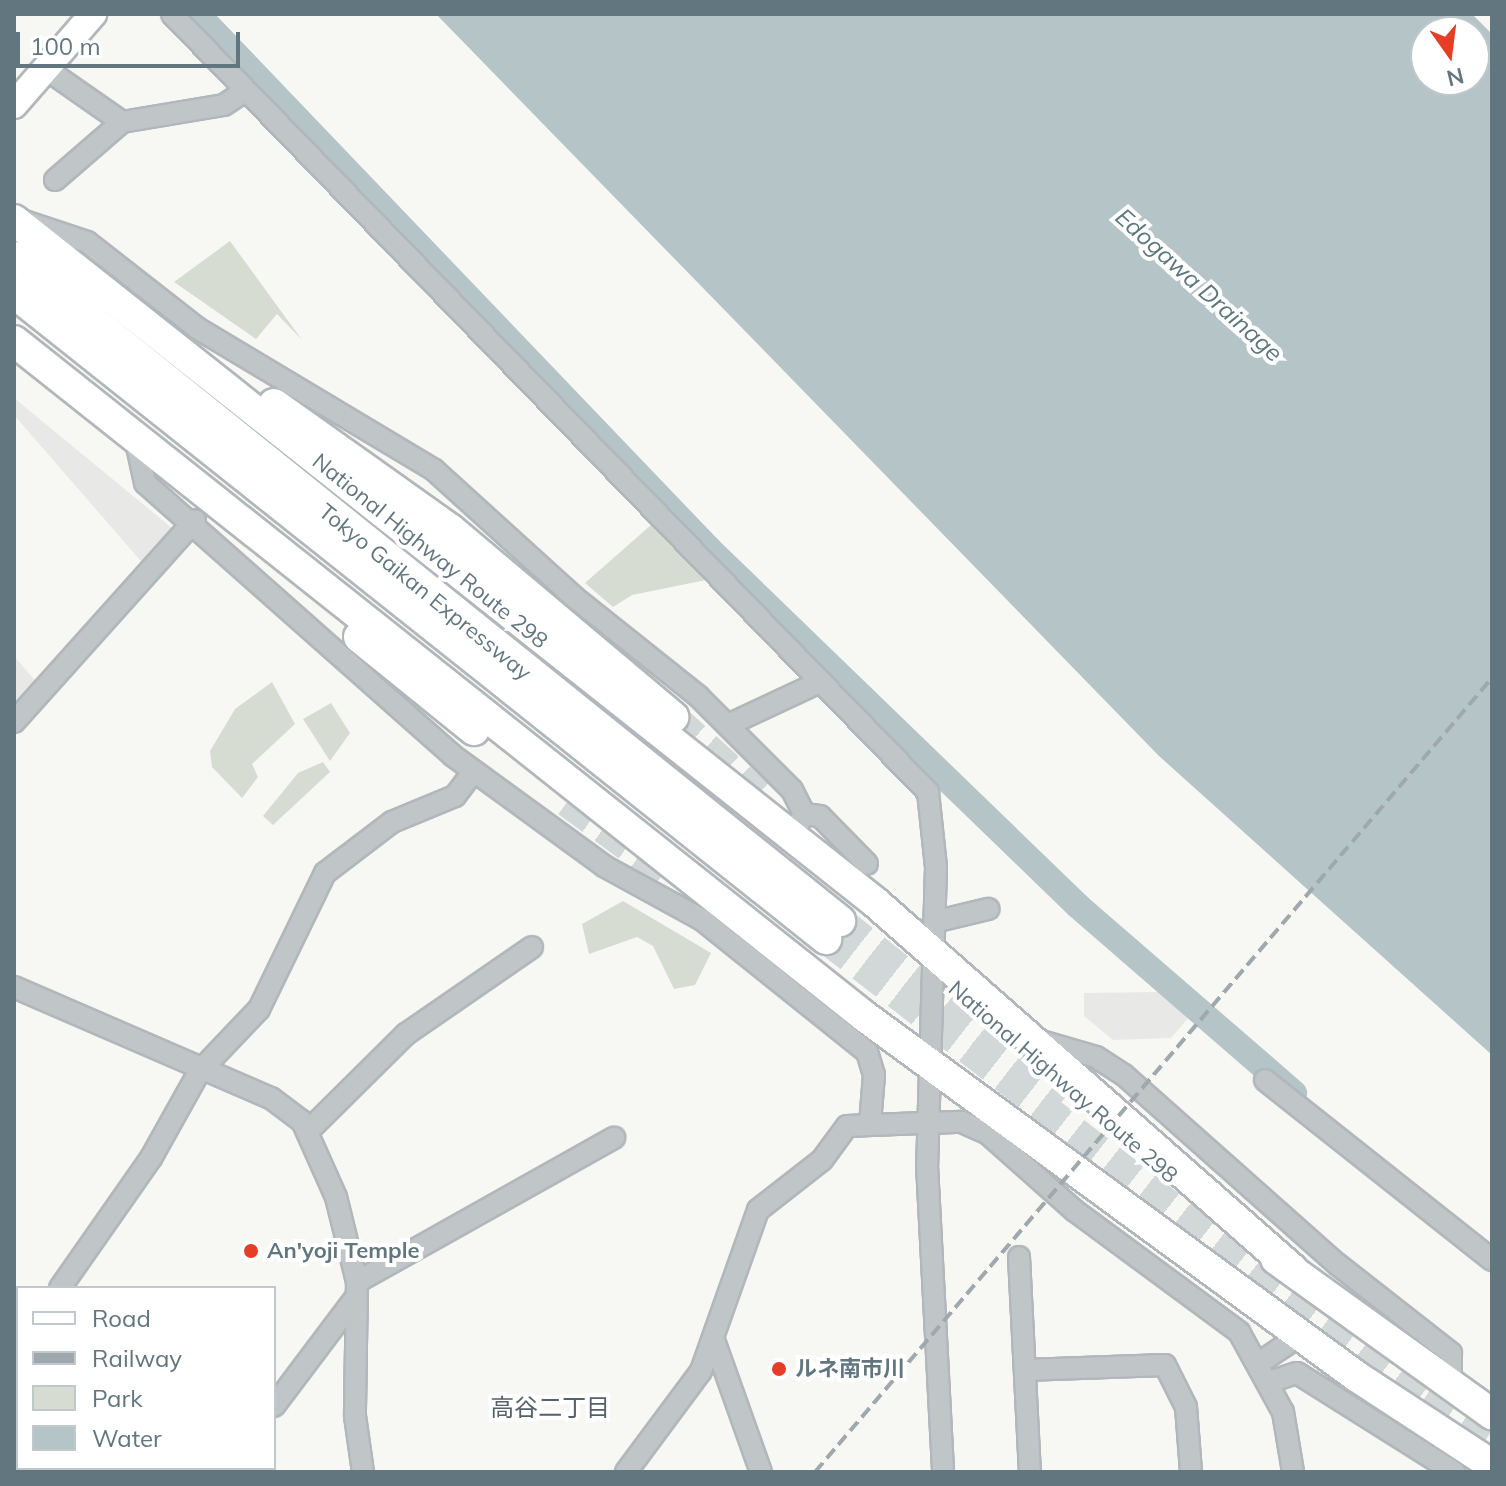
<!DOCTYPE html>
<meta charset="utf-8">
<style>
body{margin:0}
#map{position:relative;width:1506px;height:1486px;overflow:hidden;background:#f7f7f4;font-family:Mulish,"Noto Sans JP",sans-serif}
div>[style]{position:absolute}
.built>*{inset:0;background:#e8e8e7}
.green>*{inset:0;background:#d7dcd3}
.water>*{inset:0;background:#b5c5c7}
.river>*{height:26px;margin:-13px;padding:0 13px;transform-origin:13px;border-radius:13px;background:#b5c5c7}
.highway-tunnel>*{height:30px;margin-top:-15px;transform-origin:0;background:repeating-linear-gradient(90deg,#d2d7d7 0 30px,transparent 0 45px)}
.roads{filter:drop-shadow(2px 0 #b1b7ba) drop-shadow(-2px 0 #b1b7ba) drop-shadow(0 2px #b1b7ba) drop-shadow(0 -2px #b1b7ba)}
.minor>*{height:20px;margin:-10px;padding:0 10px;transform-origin:10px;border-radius:10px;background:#c0c5c8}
.major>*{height:26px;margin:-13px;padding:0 13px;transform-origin:13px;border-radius:13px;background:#fff}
.highway>*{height:30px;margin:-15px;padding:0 15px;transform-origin:15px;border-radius:15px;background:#fff}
.rail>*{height:4px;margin-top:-2px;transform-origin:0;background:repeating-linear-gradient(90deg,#9fa8ac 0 12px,transparent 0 18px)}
.dots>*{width:22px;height:22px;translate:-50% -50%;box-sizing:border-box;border:4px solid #fff;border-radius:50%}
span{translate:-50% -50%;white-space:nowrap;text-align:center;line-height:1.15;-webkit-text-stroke:8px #fff;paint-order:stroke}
.street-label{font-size:22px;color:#62767f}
.poi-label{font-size:22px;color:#62767f;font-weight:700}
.left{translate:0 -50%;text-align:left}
.water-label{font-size:24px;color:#5d767a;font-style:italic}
.neighbourhood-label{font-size:24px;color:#54636a}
.frame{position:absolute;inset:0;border:16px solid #62767f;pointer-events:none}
.legend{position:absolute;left:16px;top:1286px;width:260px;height:184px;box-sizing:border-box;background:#fff;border:2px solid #c0c8cc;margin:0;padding:10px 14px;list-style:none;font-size:24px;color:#62767f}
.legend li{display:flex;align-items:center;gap:16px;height:40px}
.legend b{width:40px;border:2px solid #c0c8cc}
.north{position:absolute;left:1410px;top:16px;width:80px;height:80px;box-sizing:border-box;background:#fff;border:2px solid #c0c8cc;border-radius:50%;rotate:166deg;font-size:22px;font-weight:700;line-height:32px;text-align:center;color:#62767f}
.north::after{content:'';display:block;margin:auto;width:28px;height:36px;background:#e53d26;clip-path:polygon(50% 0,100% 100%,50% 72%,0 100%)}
.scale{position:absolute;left:16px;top:32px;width:224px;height:36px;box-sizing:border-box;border:4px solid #62767f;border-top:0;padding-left:10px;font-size:24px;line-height:28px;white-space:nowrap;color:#62767f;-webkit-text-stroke:6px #fff;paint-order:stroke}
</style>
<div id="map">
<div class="built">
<i style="clip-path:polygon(14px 398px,178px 533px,146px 567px,14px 415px)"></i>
<i style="clip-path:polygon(14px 656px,38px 684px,14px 712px)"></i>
<i style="clip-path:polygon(1158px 992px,1189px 1017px,1171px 1038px,1113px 1040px,1084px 1016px,1084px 993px)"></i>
</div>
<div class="green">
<i style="clip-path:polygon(230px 241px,302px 340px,277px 314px,256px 339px,174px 282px)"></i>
<i style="clip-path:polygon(651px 525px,706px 580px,632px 595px,613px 607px,585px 583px)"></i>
<i style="clip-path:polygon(272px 682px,295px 724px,252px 764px,258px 777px,242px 798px,212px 767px,210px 751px,235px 709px)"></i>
<i style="clip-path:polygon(331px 703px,350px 733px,330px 761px,303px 719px)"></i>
<i style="clip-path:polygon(323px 762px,330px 772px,273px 825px,263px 816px,298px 773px)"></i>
<i style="clip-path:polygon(623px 901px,711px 953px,695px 985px,674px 989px,653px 946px,637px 937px,589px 954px,582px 924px)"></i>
</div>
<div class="water">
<i style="clip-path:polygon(evenodd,436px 14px,1472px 14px,1492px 34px,1492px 1055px,1159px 756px,436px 14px,1426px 32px,1474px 32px,1474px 80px,1426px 80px,1426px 32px)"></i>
</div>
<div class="river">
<i style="left:197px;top:14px;width:741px;rotate:46.26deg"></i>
<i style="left:709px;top:549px;width:513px;rotate:44.05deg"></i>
<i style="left:1078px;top:906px;width:286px;rotate:40.9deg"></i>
</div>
<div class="highway-tunnel">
<i style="left:673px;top:717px;width:115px;rotate:42.2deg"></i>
<i style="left:567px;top:802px;width:129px;rotate:36.2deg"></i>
<i style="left:840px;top:921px;width:286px;rotate:38.8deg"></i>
<i style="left:826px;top:939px;width:780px;rotate:37.77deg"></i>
<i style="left:1430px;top:1390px;width:74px;rotate:33.5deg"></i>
</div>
<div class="roads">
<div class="minor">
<i style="left:172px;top:14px;width:1085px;rotate:45.82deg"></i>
<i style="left:928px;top:792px;width:75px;rotate:83.9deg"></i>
<i style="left:936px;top:867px;width:298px;rotate:91.7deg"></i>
<i style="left:927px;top:1165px;width:307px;rotate:87deg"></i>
<i style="left:46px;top:69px;width:93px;rotate:34.9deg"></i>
<i style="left:122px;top:122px;width:103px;rotate:-9.5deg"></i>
<i style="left:224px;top:105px;width:25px;rotate:-34deg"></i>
<i style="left:55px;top:180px;width:89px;rotate:-40.9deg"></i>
<i style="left:18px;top:219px;width:73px;rotate:18.4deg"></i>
<i style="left:87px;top:242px;width:140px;rotate:38deg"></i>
<i style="left:197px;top:328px;width:276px;rotate:30.9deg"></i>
<i style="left:434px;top:470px;width:189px;rotate:42.2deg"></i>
<i style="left:574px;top:597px;width:159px;rotate:38.6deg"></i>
<i style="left:698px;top:696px;width:133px;rotate:45deg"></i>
<i style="left:792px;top:790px;width:27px;rotate:63deg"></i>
<i style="left:804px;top:814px;width:29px;rotate:119deg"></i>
<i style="left:135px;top:437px;width:47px;rotate:77.7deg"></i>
<i style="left:145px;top:483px;width:410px;rotate:41.5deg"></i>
<i style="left:452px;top:755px;width:188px;rotate:36.1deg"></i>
<i style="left:604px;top:866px;width:111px;rotate:28.7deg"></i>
<i style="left:701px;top:919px;width:213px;rotate:38.7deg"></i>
<i style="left:867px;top:1052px;width:24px;rotate:73deg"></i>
<i style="left:874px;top:1075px;width:49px;rotate:94.7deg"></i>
<i style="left:14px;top:722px;width:271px;rotate:-48.1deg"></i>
<i style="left:728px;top:725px;width:102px;rotate:-25.1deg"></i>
<i style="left:804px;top:814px;width:16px;rotate:7deg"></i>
<i style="left:820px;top:816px;width:67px;rotate:45.6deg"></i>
<i style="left:934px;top:922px;width:56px;rotate:-13.5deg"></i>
<i style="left:14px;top:987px;width:280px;rotate:23.4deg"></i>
<i style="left:271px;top:1098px;width:39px;rotate:37deg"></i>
<i style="left:302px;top:1121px;width:83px;rotate:65.9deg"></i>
<i style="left:336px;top:1197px;width:88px;rotate:76.1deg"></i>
<i style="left:357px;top:1282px;width:134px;rotate:90.9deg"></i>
<i style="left:355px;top:1416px;width:57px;rotate:81.9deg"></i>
<i style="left:1038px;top:1040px;width:60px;rotate:16.3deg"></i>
<i style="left:1096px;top:1057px;width:33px;rotate:33deg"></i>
<i style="left:1124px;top:1075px;width:285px;rotate:41.6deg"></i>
<i style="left:1337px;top:1264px;width:145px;rotate:38deg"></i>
<i style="left:1451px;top:1353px;width:34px;rotate:90deg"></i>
<i style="left:1265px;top:1080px;width:290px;rotate:38.4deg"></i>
<i style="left:929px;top:1123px;width:33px;rotate:-2deg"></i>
<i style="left:962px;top:1122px;width:39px;rotate:24deg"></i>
<i style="left:308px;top:1131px;width:138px;rotate:-44.7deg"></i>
<i style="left:406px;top:1034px;width:153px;rotate:-34.6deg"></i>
<i style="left:986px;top:1132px;width:119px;rotate:41.6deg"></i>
<i style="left:1075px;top:1211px;width:204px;rotate:36.4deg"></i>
<i style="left:1239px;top:1332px;width:91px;rotate:61.2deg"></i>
<i style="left:1283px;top:1412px;width:61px;rotate:80.5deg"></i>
<i style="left:1019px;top:1257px;width:215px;rotate:87.1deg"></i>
<i style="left:357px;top:1282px;width:295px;rotate:-29.3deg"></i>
<i style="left:60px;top:1288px;width:159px;rotate:-55deg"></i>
<i style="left:151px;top:1158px;width:98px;rotate:-60.8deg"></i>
<i style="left:199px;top:1072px;width:87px;rotate:-46.4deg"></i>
<i style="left:259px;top:1009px;width:151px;rotate:-64.1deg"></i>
<i style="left:325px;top:873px;width:84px;rotate:-37.3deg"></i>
<i style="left:392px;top:822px;width:68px;rotate:-22.4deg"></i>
<i style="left:455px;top:796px;width:31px;rotate:-53deg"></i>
<i style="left:14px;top:1339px;width:6px;rotate:-45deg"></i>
<i style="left:715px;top:1343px;width:137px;rotate:70.4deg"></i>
<i style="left:14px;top:1354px;width:6px;rotate:45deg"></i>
<i style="left:1259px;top:1363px;width:32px;rotate:-34deg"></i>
<i style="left:1286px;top:1345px;width:20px;rotate:-72deg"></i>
<i style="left:1025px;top:1370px;width:140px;rotate:-2deg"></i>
<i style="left:1165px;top:1365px;width:47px;rotate:63.4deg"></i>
<i style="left:1186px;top:1407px;width:65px;rotate:85.6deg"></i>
<i style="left:1269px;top:1382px;width:29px;rotate:-18deg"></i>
<i style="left:1297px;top:1373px;width:186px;rotate:32.2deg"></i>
<i style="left:274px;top:1406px;width:133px;rotate:-53deg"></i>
<i style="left:113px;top:1468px;width:5px;rotate:53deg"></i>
<i style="left:231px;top:1472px;width:5px;rotate:-53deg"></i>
<i style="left:626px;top:1472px;width:126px;rotate:-53.4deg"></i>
<i style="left:701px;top:1371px;width:171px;rotate:-70.5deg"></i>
<i style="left:758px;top:1210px;width:81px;rotate:-38deg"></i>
<i style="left:822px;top:1160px;width:42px;rotate:-53.7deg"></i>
<i style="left:847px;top:1126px;width:75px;rotate:-2.3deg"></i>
</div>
<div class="major">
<i style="left:14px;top:105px;width:121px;rotate:-49deg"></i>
</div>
<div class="highway">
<i style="left:14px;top:220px;width:1100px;rotate:38.39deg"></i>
<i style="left:876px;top:903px;width:554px;rotate:41.34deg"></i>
<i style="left:14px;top:257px;width:1060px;rotate:38.79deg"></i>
<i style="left:14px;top:293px;width:1038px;rotate:38.5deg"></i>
<i style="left:14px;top:341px;width:1085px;rotate:38.45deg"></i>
<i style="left:864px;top:1016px;width:610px;rotate:36.19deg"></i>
<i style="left:1356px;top:1376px;width:163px;rotate:33.2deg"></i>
<i style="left:274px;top:404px;width:216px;rotate:35.4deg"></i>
<i style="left:450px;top:529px;width:292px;rotate:40.1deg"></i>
<i style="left:359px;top:637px;width:148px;rotate:39deg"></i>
<i style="left:1276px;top:1259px;width:266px;rotate:35.7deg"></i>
</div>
</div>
<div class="rail">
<i style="left:815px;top:1472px;width:1043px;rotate:-49.55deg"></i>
</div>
<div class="dots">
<i style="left:251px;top:1251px;background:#e53d26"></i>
<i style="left:779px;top:1369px;background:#e53d26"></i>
</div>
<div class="street-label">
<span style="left:430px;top:551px;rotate:39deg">National Highway Route 298</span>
<span style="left:425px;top:592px;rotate:39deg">Tokyo Gaikan Expressway</span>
<span style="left:1063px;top:1082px;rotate:41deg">National Highway Route 298</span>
</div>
<div class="poi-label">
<span class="left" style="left:267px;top:1251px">An'yoji Temple</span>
<span class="left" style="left:795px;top:1369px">ルネ南市川</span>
</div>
<div class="water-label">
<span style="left:1199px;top:285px;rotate:42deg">Edogawa Drainage</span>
</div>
<div class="neighbourhood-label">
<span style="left:550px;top:1408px">高谷二丁目</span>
</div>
<div class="frame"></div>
<ul class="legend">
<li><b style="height:10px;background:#fff"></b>Road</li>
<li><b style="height:10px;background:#9fa8ac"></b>Railway</li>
<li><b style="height:22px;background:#d7dcd3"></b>Park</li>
<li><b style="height:22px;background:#b5c5c7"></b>Water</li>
</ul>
<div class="north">N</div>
<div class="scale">100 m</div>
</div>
